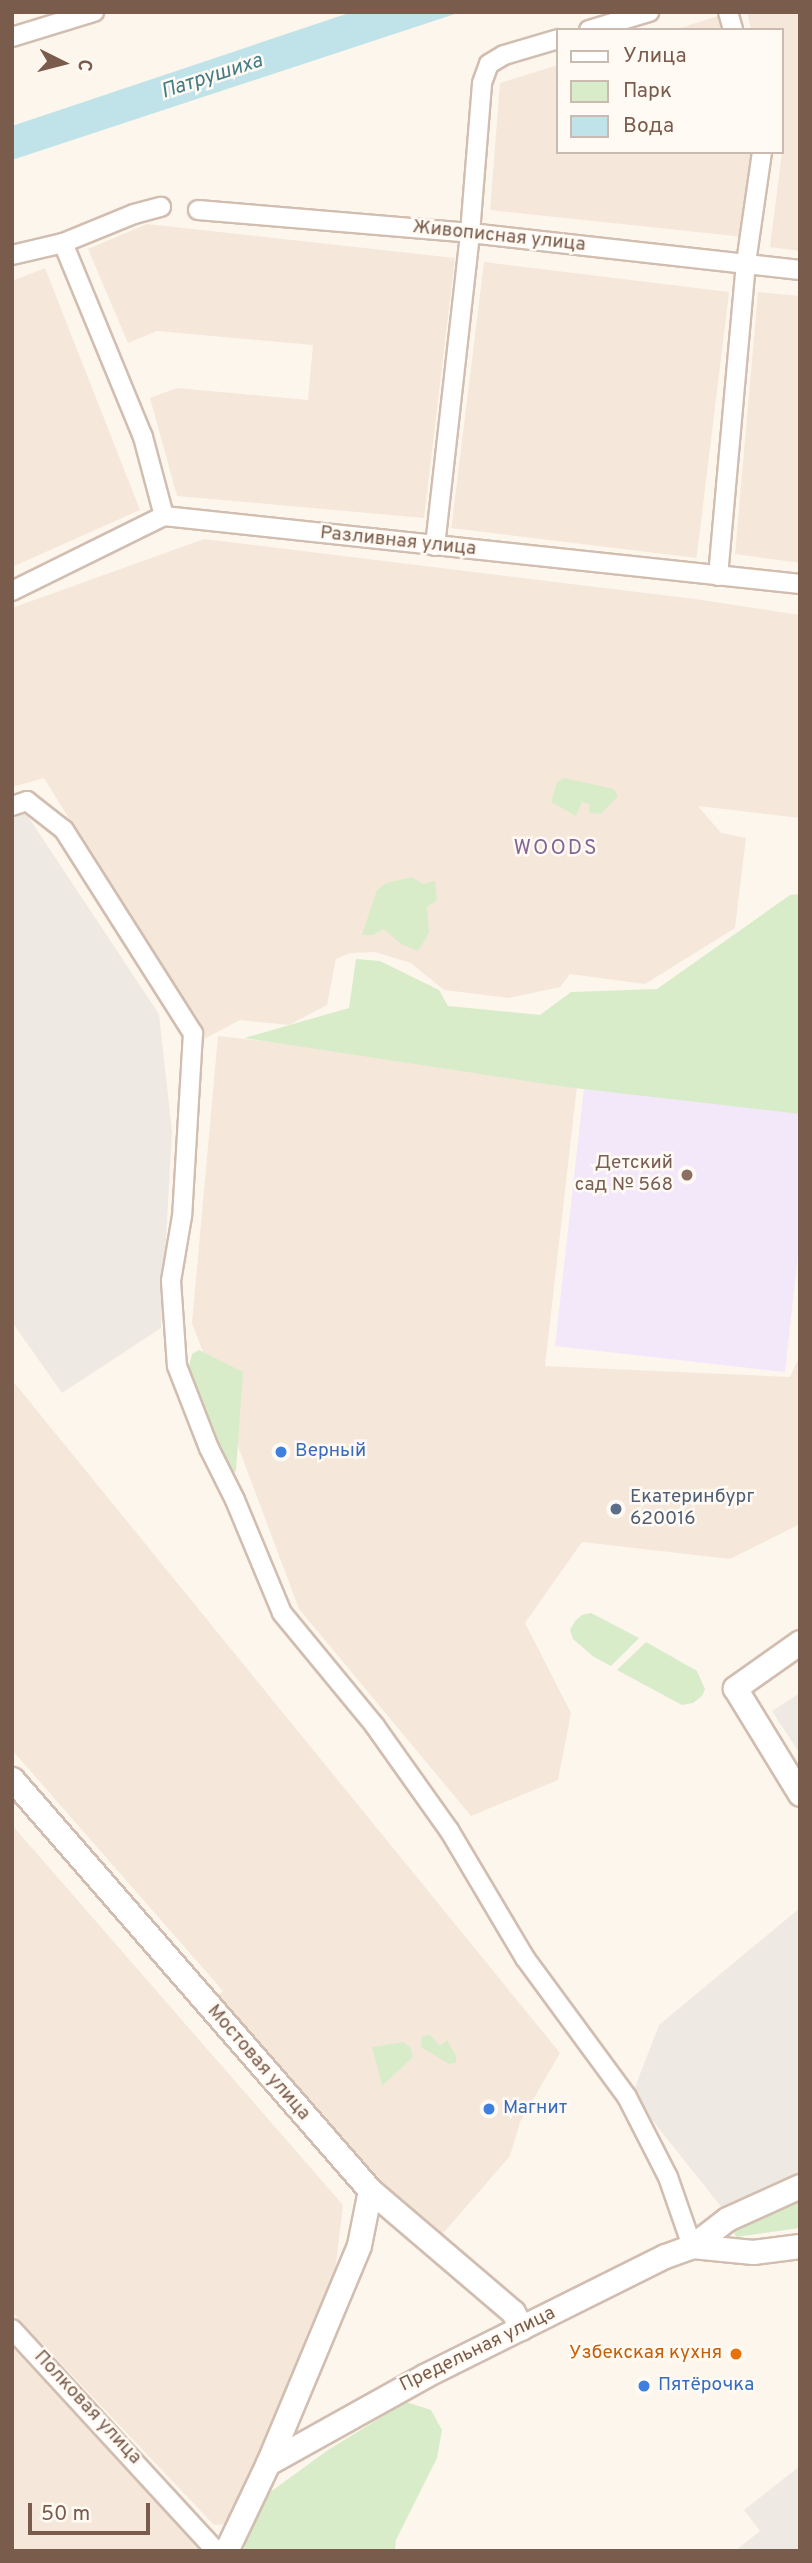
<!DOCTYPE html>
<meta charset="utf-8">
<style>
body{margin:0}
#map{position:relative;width:812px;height:2563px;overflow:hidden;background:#fdf6ec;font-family:Overpass,sans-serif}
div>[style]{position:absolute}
.residential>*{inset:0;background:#f5e8da;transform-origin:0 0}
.industrial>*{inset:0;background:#efe9e4}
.education>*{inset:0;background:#f3e8fa}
.green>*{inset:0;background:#d8ecc9}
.water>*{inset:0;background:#bfe3e8}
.roads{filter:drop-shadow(2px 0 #d1beb0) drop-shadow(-2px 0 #d1beb0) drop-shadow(0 2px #d1beb0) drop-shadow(0 -2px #d1beb0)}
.minor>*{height:18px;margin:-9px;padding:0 9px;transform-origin:9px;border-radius:9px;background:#fff}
.tertiary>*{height:23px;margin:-11.5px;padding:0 11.5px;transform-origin:11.5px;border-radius:11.5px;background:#fff}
.dots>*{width:19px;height:19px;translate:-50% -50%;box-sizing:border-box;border:4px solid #fffaf3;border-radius:50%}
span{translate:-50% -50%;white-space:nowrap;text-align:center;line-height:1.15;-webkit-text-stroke:5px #fffaf3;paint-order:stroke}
.street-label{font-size:19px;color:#7a5c4d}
.education-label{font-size:19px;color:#785e54}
.right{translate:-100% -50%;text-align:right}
.shop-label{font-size:19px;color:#366cbe}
.left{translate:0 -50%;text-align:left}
.service-label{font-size:19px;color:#4e5e75}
.food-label{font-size:19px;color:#c56008}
.water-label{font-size:21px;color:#437c86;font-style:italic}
.neighbourhood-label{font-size:21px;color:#846695;letter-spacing:2px}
.frame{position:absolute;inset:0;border:14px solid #7a5c4d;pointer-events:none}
.legend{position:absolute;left:556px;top:28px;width:228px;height:126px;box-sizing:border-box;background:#fffaf3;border:2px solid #cabbb1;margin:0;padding:9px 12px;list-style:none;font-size:21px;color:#7a5c4d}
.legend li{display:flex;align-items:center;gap:14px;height:35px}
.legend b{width:35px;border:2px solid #cabbb1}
.north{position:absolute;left:28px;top:28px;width:70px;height:70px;-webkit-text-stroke:5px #fffaf3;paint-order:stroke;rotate:96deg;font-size:19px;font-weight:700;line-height:28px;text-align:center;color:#7a5c4d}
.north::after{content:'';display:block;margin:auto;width:24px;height:32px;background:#7a5c4d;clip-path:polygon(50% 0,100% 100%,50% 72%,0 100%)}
.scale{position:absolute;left:28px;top:2503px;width:122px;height:32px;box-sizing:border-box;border:4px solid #7a5c4d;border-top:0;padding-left:9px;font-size:21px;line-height:24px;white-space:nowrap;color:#7a5c4d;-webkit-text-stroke:5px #fffaf3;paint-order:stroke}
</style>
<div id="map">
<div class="residential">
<i style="clip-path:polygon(747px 12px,800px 12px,800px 251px,770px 247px,782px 152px,782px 30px,751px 30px)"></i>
<i style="clip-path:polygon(721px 15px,724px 30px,674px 30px)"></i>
<i style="clip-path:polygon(558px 65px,558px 152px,754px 152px,744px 237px,490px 210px,500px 83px)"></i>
<i style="clip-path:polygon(147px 224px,455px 258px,424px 518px,177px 496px,150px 398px,177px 388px,308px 400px,313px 345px,157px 331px,128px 343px,88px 249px)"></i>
<i style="left:484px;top:262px;width:247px;height:268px;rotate:7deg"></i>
<i style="clip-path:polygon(45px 268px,140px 510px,12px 567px,12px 281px)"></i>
<i style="clip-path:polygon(758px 292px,800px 296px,800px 563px,735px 554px)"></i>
<i style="clip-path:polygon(204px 539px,695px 599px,800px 615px,800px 818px,698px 806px,721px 833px,746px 838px,735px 928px,645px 984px,570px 974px,560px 987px,509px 998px,444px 990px,411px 963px,375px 952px,350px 953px,336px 959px,327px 1005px,289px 1025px,240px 1020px,204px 1039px,44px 778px,12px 787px,12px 608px)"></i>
<i style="clip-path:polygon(218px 1036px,578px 1077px,545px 1366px,790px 1377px,800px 1355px,800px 1524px,730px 1559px,582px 1542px,525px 1623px,571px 1713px,558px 1780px,471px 1816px,299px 1609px,192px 1323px)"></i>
<i style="clip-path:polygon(12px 1380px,560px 2053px,520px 2122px,510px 2156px,439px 2238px,367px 2172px,218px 1996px,223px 1991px,12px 1750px)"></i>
<i style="clip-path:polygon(12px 1825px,343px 2205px,333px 2288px,284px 2406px,226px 2524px,214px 2525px,12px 2312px)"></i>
<i style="clip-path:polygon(12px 2347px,201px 2551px,12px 2551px)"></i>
</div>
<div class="industrial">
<i style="clip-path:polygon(25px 812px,159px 1014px,172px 1131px,161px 1328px,62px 1393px,12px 1322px,12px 818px)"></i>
<i style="clip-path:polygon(800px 1693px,800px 1754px,772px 1711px)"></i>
<i style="clip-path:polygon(800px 1908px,800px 2172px,723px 2209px,632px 2095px,659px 2025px)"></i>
<i style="clip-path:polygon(800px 2466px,800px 2551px,735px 2551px,760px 2531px,744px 2510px)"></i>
</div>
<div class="education">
<i style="clip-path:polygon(584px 1088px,800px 1112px,800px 1237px,785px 1372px,555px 1346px)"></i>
</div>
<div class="green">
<i style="clip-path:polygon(564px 778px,614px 789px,618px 796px,601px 814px,590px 813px,589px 804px,582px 802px,576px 816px,551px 802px,557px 782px)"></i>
<i style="clip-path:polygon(412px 877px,423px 884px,435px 881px,437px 900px,427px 907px,429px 933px,418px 951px,401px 944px,384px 929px,373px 935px,362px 935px,377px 890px,387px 883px)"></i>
<i style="clip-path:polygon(800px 894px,800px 1114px,566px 1087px,244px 1038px,349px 1008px,356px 959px,380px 961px,439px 990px,448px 1006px,540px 1015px,571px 992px,657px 989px,790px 895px)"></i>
<i style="clip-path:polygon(199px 1350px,243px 1372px,236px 1471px,232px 1473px,225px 1469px,189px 1366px,192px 1354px)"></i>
<i style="clip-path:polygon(591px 1613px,639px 1638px,611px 1666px,594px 1657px,573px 1639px,570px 1630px,575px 1621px,582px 1615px)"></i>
<i style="clip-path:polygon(646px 1642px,697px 1671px,705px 1689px,702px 1696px,693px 1703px,682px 1705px,617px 1670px)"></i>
<i style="clip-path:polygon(430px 2035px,440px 2046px,447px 2040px,456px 2056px,456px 2063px,449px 2064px,421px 2047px,422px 2036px)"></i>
<i style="clip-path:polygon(403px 2042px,410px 2047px,413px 2057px,382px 2086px,372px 2047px)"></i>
<i style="clip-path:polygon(800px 2196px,800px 2228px,736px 2237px,731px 2226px)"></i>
<i style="clip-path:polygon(406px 2402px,431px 2410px,442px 2430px,437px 2458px,396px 2540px,395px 2551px,244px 2551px,249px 2523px,262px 2498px,328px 2450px)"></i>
</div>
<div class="water">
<i style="clip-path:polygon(352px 12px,461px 12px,12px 160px,12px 126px)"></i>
</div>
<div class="roads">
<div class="minor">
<i style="left:728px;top:12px;width:19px;rotate:74deg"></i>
<i style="left:589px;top:30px;width:63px;rotate:-16.7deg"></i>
<i style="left:12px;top:37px;width:86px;rotate:-17deg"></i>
<i style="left:198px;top:210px;width:273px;rotate:4.8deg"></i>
<i style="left:470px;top:233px;width:332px;rotate:6.4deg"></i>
<i style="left:63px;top:243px;width:210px;rotate:67.6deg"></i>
<i style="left:143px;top:437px;width:82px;rotate:75.1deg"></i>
<i style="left:12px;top:255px;width:52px;rotate:-13.2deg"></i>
<i style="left:63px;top:243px;width:77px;rotate:-22.2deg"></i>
<i style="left:134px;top:214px;width:28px;rotate:-15deg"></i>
<i style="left:435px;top:546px;width:315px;rotate:-83.6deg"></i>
<i style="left:470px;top:233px;width:150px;rotate:-85.4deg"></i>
<i style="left:482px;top:83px;width:20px;rotate:-70deg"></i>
<i style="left:489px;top:64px;width:17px;rotate:-31deg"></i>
<i style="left:504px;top:55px;width:56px;rotate:-16.5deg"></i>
<i style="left:718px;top:576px;width:314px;rotate:-84.9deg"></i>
<i style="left:746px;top:263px;width:112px;rotate:-81.8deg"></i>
<i style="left:12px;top:591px;width:169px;rotate:-26.3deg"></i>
<i style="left:164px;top:516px;width:640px;rotate:6.1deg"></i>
<i style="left:12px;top:806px;width:16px;rotate:-18deg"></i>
<i style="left:27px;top:801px;width:47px;rotate:38.1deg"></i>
<i style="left:64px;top:830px;width:241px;rotate:57.6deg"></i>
<i style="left:193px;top:1033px;width:183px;rotate:93.4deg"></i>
<i style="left:182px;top:1216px;width:66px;rotate:99.6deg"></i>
<i style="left:171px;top:1281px;width:85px;rotate:86deg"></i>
<i style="left:177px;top:1366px;width:88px;rotate:68.7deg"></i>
<i style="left:209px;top:1448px;width:58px;rotate:63.4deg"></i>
<i style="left:235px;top:1500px;width:122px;rotate:67.4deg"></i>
<i style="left:282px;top:1613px;width:146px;rotate:50.5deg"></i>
<i style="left:375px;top:1726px;width:128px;rotate:54.6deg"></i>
<i style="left:449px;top:1830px;width:149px;rotate:59.3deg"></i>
<i style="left:525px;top:1958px;width:172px;rotate:53.7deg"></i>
<i style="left:627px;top:2097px;width:90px;rotate:62.9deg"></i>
<i style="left:668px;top:2177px;width:73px;rotate:70.8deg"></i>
<i style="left:12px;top:2329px;width:301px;rotate:47.4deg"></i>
</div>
<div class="tertiary">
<i style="left:800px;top:1642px;width:80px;rotate:144.7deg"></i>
<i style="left:735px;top:1688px;width:124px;rotate:58.5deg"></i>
<i style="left:12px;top:1779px;width:545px;rotate:48.94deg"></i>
<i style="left:370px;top:2190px;width:188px;rotate:40.5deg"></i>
<i style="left:513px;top:2312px;width:18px;rotate:63deg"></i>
<i style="left:692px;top:2246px;width:61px;rotate:5.6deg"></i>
<i style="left:753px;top:2252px;width:47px;rotate:-7.3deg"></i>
<i style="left:268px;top:2463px;width:179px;rotate:-29.1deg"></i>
<i style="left:424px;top:2376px;width:269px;rotate:-26.5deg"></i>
<i style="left:665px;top:2256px;width:29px;rotate:-20deg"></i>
<i style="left:692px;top:2246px;width:44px;rotate:-37.6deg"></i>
<i style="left:727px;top:2219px;width:80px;rotate:-24.3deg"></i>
<i style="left:226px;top:2551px;width:98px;rotate:-64.5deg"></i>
<i style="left:268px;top:2463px;width:236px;rotate:-67.3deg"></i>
<i style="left:359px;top:2245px;width:56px;rotate:-78.7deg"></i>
</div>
</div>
<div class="dots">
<i style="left:687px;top:1175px;background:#8d6e63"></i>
<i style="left:281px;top:1452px;background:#3f7fe0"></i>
<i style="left:616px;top:1509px;background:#5c6f8a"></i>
<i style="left:489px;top:2109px;background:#3f7fe0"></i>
<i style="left:736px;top:2354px;background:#e8710a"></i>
<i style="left:644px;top:2386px;background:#3f7fe0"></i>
</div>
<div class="street-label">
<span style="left:499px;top:237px;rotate:6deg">Живописная улица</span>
<span style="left:398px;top:542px;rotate:6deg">Разливная улица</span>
<span style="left:258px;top:2063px;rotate:49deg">Мостовая улица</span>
<span style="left:478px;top:2350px;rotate:-26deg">Предельная улица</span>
<span style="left:87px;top:2408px;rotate:47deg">Полковая улица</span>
</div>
<div class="education-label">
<span class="right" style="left:673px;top:1175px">Детский<br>сад № 568</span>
</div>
<div class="shop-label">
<span class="left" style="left:295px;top:1452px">Верный</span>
<span class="left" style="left:503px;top:2109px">Магнит</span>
<span class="left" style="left:658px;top:2386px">Пятёрочка</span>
</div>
<div class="service-label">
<span class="left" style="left:630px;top:1509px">Екатеринбург<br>620016</span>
</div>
<div class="food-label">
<span class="right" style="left:722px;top:2354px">Узбекская кухня</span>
</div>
<div class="water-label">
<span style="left:212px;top:77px;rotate:-18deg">Патрушиха</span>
</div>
<div class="neighbourhood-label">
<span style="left:556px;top:849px">WOODS</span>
</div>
<div class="frame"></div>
<ul class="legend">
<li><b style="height:9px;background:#fff"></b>Улица</li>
<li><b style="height:19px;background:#d8ecc9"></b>Парк</li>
<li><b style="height:19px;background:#bfe3e8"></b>Вода</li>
</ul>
<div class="north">С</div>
<div class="scale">50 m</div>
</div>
